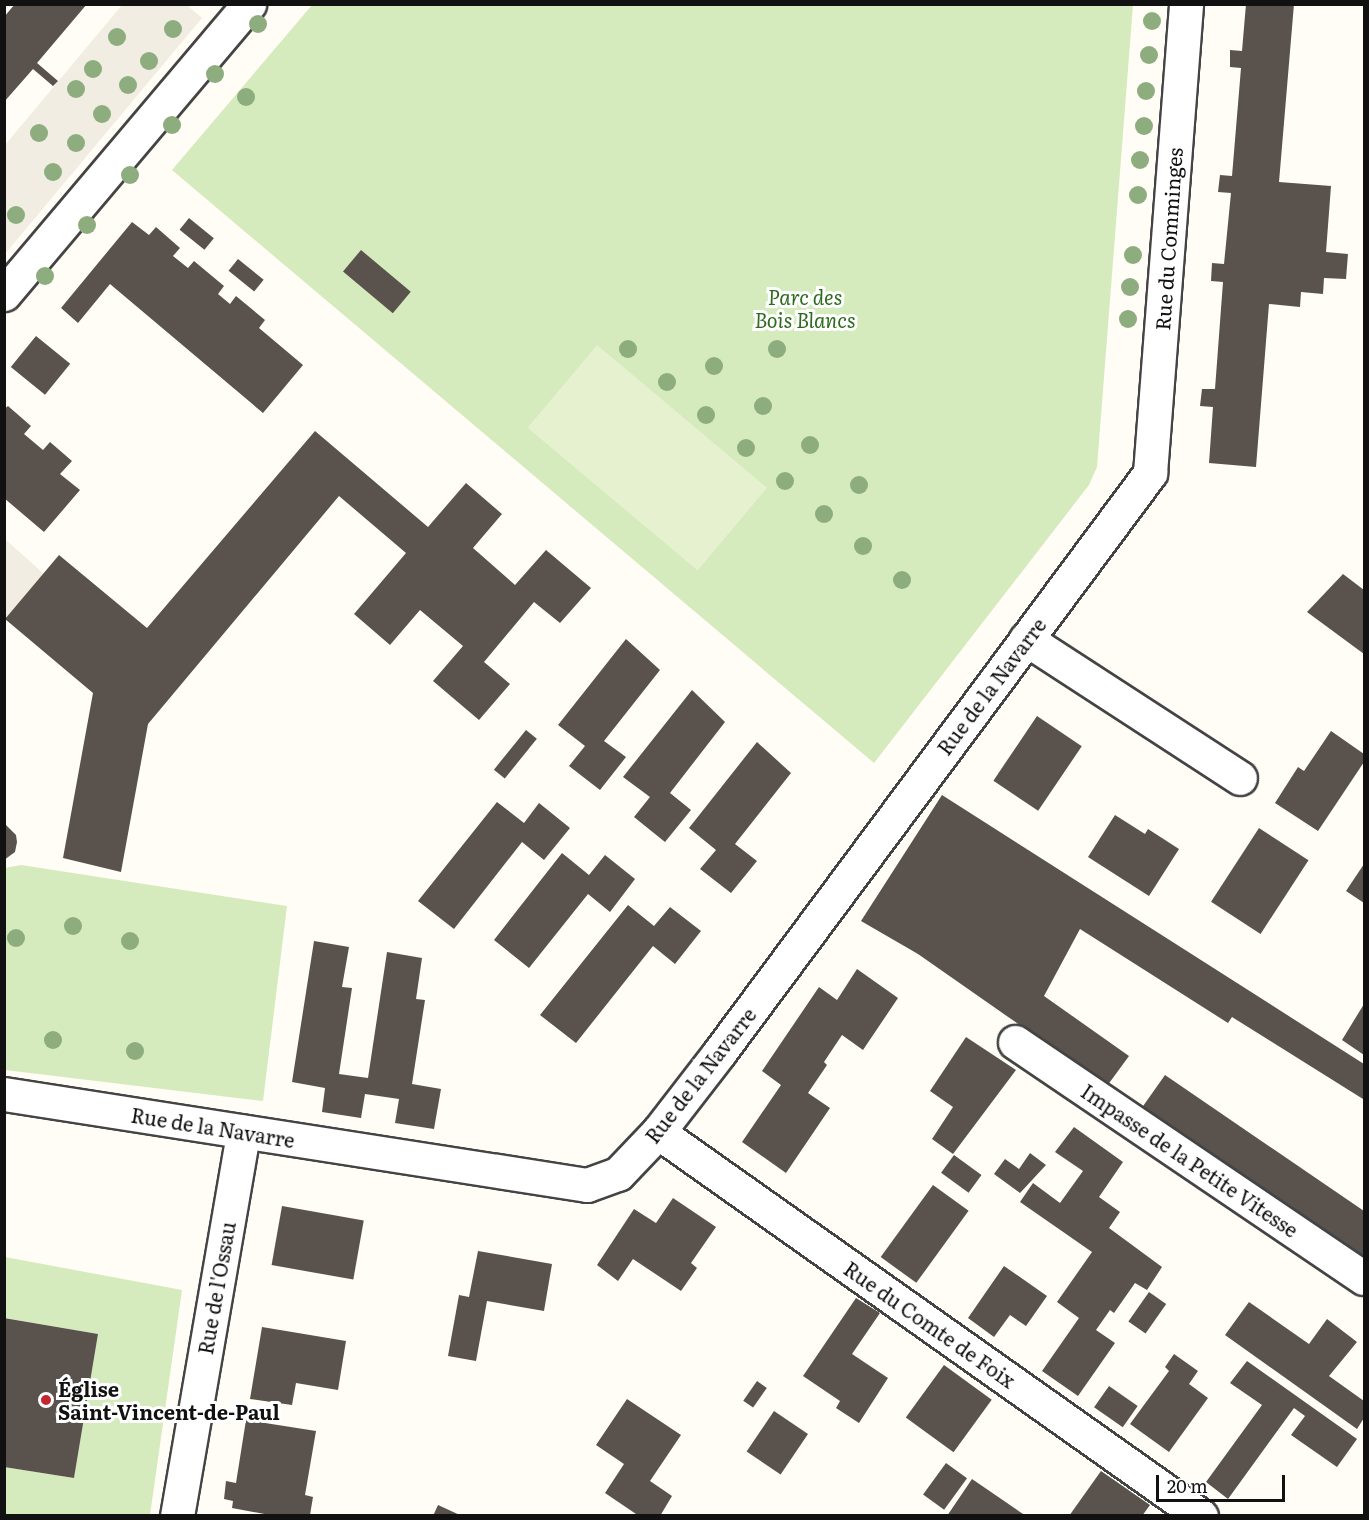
<!DOCTYPE html>
<meta charset="utf-8">
<style>
body{margin:0}
#map{position:relative;width:1369px;height:1520px;overflow:hidden;background:#fffdf5;font-family:Literata,serif}
div>[style]{position:absolute}
.green>*{inset:0;background:#d5ebbd}
.pitch>*{inset:0;background:#e6f2cf;transform-origin:0 0}
.plaza>*{inset:0;background:#f1ede2}
.building>*{inset:0;background:#5a524d;transform-origin:0 0}
.roads{filter:drop-shadow(2px 0 #444) drop-shadow(-2px 0 #444) drop-shadow(0 2px #444) drop-shadow(0 -2px #444)}
.minor>*{height:33px;margin:-16.5px;padding:0 16.5px;transform-origin:16.5px;border-radius:16.5px;background:#fff}
.trees>*{width:18px;height:18px;margin:-9px;border-radius:50%;background:#8dad7f}
.dots>*{width:16px;height:16px;translate:-50% -50%;box-sizing:border-box;border:3px solid #fff;border-radius:50%}
span{translate:-50% -50%;white-space:nowrap;text-align:center;line-height:1.15;-webkit-text-stroke:6px #fff;paint-order:stroke}
.street-label{font-size:20px;color:#111}
.park-label{font-size:20px;color:#2f6b1f;font-style:italic}
.poi-label{font-size:20px;color:#111;font-weight:700}
.left{translate:0 -50%;text-align:left}
.frame{position:absolute;inset:0;border:6px solid #111;pointer-events:none}
.scale{position:absolute;left:1156px;top:1475px;width:129px;height:27px;box-sizing:border-box;border:3px solid #111;border-top:0;padding-left:8px;font-size:18px;line-height:21px;white-space:nowrap;color:#111;-webkit-text-stroke:4px #fff;paint-order:stroke}
</style>
<div id="map">
<div class="green">
<i style="clip-path:polygon(312px 5px,1133px 5px,1097px 467px,1089px 485px,874px 763px,172px 170px)"></i>
<i style="clip-path:polygon(21px 865px,287px 906px,263px 1101px,5px 1070px,5px 868px)"></i>
<i style="clip-path:polygon(5px 1257px,182px 1290px,150px 1515px,5px 1515px,4px 1467px,74px 1478px,98px 1334px,5px 1318px)"></i>
</div>
<div class="pitch">
<i style="left:597px;top:345px;width:222px;height:108px;rotate:40deg"></i>
</div>
<div class="plaza">
<i style="clip-path:polygon(122px 5px,187px 5px,202px 18px,5px 254px,5px 145px)"></i>
<i style="clip-path:polygon(5px 539px,44px 574px,5px 620px)"></i>
</div>
<div class="building">
<i style="clip-path:polygon(15px 4px,87px 4px,37px 63px,58px 81px,53px 86px,33px 69px,4px 102px,4px 17px)"></i>
<i style="clip-path:polygon(1246px 4px,1294px 4px,1279px 182px,1331px 186px,1326px 252px,1348px 254px,1346px 279px,1324px 278px,1323px 294px,1301px 292px,1300px 307px,1269px 304px,1256px 467px,1209px 463px,1213px 407px,1200px 406px,1202px 389px,1215px 389px,1223px 282px,1211px 281px,1212px 263px,1224px 264px,1231px 193px,1218px 192px,1220px 175px,1232px 176px,1241px 68px,1230px 67px,1230px 50px,1242px 51px)"></i>
<i style="left:189px;top:218px;width:32px;height:15px;rotate:39deg"></i>
<i style="clip-path:polygon(132px 222px,149px 235px,156px 227px,180px 248px,173px 256px,188px 268px,194px 261px,224px 286px,218px 294px,230px 304px,236px 296px,265px 320px,259px 328px,303px 365px,263px 413px,110px 284px,78px 323px,61px 308px)"></i>
<i style="left:361px;top:250px;width:65px;height:28px;rotate:40deg"></i>
<i style="left:238px;top:259px;width:33px;height:15px;rotate:39deg"></i>
<i style="left:36px;top:336px;width:44px;height:40px;rotate:39deg"></i>
<i style="clip-path:polygon(8px 406px,31px 426px,24px 434px,43px 450px,50px 442px,72px 461px,60px 474px,80px 490px,44px 532px,4px 498px,4px 409px)"></i>
<i style="clip-path:polygon(315px 431px,428px 527px,466px 483px,502px 514px,473px 548px,515px 585px,546px 550px,591px 588px,560px 623px,534px 602px,484px 662px,510px 684px,479px 720px,433px 681px,463px 646px,420px 610px,390px 645px,354px 614px,406px 553px,339px 496px,148px 724px,121px 872px,63px 858px,93px 693px,5px 619px,59px 555px,147px 628px)"></i>
<i style="clip-path:polygon(1343px 574px,1364px 590px,1364px 654px,1307px 612px)"></i>
<i style="clip-path:polygon(626px 639px,660px 670px,604px 741px,626px 757px,600px 790px,569px 766px,585px 746px,558px 725px)"></i>
<i style="clip-path:polygon(692px 690px,725px 722px,670px 793px,691px 810px,665px 842px,634px 817px,650px 797px,623px 777px)"></i>
<i style="left:1037px;top:716px;width:54px;height:78px;rotate:34deg"></i>
<i style="left:526px;top:730px;width:14px;height:51px;rotate:39deg"></i>
<i style="clip-path:polygon(1331px 731px,1364px 754px,1364px 762px,1318px 831px,1275px 803px,1298px 767px,1304px 771px)"></i>
<i style="clip-path:polygon(757px 742px,791px 773px,735px 844px,757px 861px,731px 893px,700px 869px,716px 850px,689px 828px)"></i>
<i style="clip-path:polygon(942px 795px,1364px 1064px,1363px 1099px,1232px 1017px,1228px 1023px,1080px 929px,1044px 996px,1129px 1056px,1107px 1086px,918px 954px,861px 921px)"></i>
<i style="clip-path:polygon(497px 802px,524px 823px,539px 803px,570px 828px,544px 860px,522px 842px,454px 929px,418px 901px)"></i>
<i style="clip-path:polygon(1115px 815px,1145px 834px,1148px 829px,1179px 849px,1149px 896px,1088px 857px)"></i>
<i style="clip-path:polygon(4px 823px,16px 835px,17px 842px,15px 852px,4px 860px)"></i>
<i style="left:1259px;top:828px;width:59px;height:88px;rotate:33deg"></i>
<i style="clip-path:polygon(562px 853px,589px 875px,605px 855px,635px 879px,610px 912px,588px 894px,529px 968px,494px 940px)"></i>
<i style="clip-path:polygon(1364px 864px,1364px 903px,1346px 891px)"></i>
<i style="clip-path:polygon(628px 905px,654px 926px,670px 907px,701px 931px,675px 964px,653px 946px,576px 1043px,540px 1015px)"></i>
<i style="clip-path:polygon(314px 941px,349px 947px,342px 987px,352px 988px,339px 1074px,368px 1078px,387px 952px,422px 958px,416px 999px,425px 1000px,412px 1084px,441px 1089px,434px 1129px,395px 1123px,399px 1099px,365px 1094px,361px 1118px,322px 1112px,325px 1088px,292px 1082px)"></i>
<i style="clip-path:polygon(857px 969px,898px 998px,863px 1050px,842px 1035px,824px 1062px,827px 1065px,808px 1093px,830px 1108px,786px 1173px,742px 1142px,781px 1085px,762px 1071px,819px 987px,837px 1000px)"></i>
<i style="clip-path:polygon(1364px 1004px,1364px 1055px,1342px 1040px)"></i>
<i style="clip-path:polygon(966px 1037px,1016px 1070px,953px 1154px,932px 1139px,953px 1107px,930px 1091px)"></i>
<i style="clip-path:polygon(1165px 1075px,1364px 1211px,1364px 1260px,1281px 1200px,1277px 1205px,1141px 1109px)"></i>
<i style="clip-path:polygon(1074px 1127px,1123px 1162px,1099px 1197px,1120px 1212px,1109px 1228px,1162px 1267px,1147px 1290px,1135px 1283px,1114px 1313px,1110px 1310px,1096px 1330px,1115px 1343px,1078px 1396px,1042px 1371px,1079px 1318px,1057px 1302px,1092px 1252px,1020px 1202px,1033px 1183px,1060px 1203px,1083px 1171px,1055px 1152px)"></i>
<i style="clip-path:polygon(1030px 1153px,1046px 1165px,1020px 1193px,994px 1174px,1005px 1159px,1019px 1169px)"></i>
<i style="left:954px;top:1155px;width:34px;height:22px;rotate:36deg"></i>
<i style="left:933px;top:1185px;width:44px;height:89px;rotate:36deg"></i>
<i style="clip-path:polygon(673px 1198px,716px 1227px,691px 1263px,697px 1268px,681px 1291px,633px 1259px,618px 1281px,597px 1265px,634px 1209px,656px 1223px)"></i>
<i style="left:282px;top:1206px;width:83px;height:60px;rotate:10deg"></i>
<i style="clip-path:polygon(478px 1251px,552px 1264px,544px 1311px,487px 1301px,476px 1361px,448px 1356px,459px 1295px,469px 1297px)"></i>
<i style="clip-path:polygon(1004px 1266px,1047px 1296px,1026px 1326px,1010px 1315px,994px 1337px,968px 1318px)"></i>
<i style="left:1149px;top:1292px;width:21px;height:36px;rotate:35deg"></i>
<i style="clip-path:polygon(856px 1298px,880px 1313px,852px 1354px,888px 1378px,859px 1423px,836px 1408px,840px 1401px,803px 1376px)"></i>
<i style="clip-path:polygon(1249px 1302px,1309px 1344px,1327px 1319px,1357px 1342px,1329px 1376px,1364px 1401px,1364px 1418px,1357px 1429px,1225px 1335px)"></i>
<i style="clip-path:polygon(4px 1318px,98px 1334px,74px 1478px,4px 1467px)"></i>
<i style="clip-path:polygon(262px 1327px,346px 1341px,338px 1390px,296px 1383px,292px 1405px,250px 1399px)"></i>
<i style="clip-path:polygon(1174px 1354px,1198px 1371px,1189px 1384px,1208px 1398px,1169px 1452px,1130px 1424px,1169px 1371px,1165px 1367px)"></i>
<i style="clip-path:polygon(1247px 1361px,1357px 1439px,1337px 1467px,1291px 1435px,1305px 1416px,1294px 1408px,1228px 1499px,1206px 1482px,1262px 1405px,1230px 1383px)"></i>
<i style="left:944px;top:1365px;width:59px;height:65px;rotate:36deg"></i>
<i style="left:757px;top:1381px;width:12px;height:24px;rotate:35deg"></i>
<i style="left:1109px;top:1386px;width:35px;height:26px;rotate:35deg"></i>
<i style="clip-path:polygon(627px 1399px,681px 1435px,650px 1481px,672px 1496px,660px 1516px,639px 1516px,605px 1493px,624px 1464px,596px 1445px)"></i>
<i style="left:774px;top:1411px;width:41px;height:49px;rotate:34deg"></i>
<i style="clip-path:polygon(246px 1420px,316px 1431px,305px 1495px,313px 1497px,310px 1515px,275px 1516px,232px 1508px,233px 1501px,224px 1499px,226px 1481px,236px 1483px)"></i>
<i style="left:946px;top:1463px;width:26px;height:39px;rotate:36deg"></i>
<i style="clip-path:polygon(1101px 1471px,1150px 1505px,1142px 1516px,1069px 1516px)"></i>
<i style="clip-path:polygon(972px 1479px,1026px 1516px,947px 1516px)"></i>
<i style="clip-path:polygon(438px 1505px,462px 1516px,433px 1516px)"></i>
</div>
<div class="roads">
<div class="minor">
<i style="left:4px;top:294px;width:380px;rotate:-49.8deg"></i>
<i style="left:1026px;top:639px;width:255px;rotate:33deg"></i>
<i style="left:1015px;top:1042px;width:421px;rotate:34.1deg"></i>
<i style="left:4px;top:1094px;width:590px;rotate:8.87deg"></i>
<i style="left:587px;top:1185px;width:33px;rotate:-20deg"></i>
<i style="left:618px;top:1174px;width:58px;rotate:-46.4deg"></i>
<i style="left:658px;top:1132px;width:100px;rotate:-52.3deg"></i>
<i style="left:719px;top:1053px;width:723px;rotate:-53.38deg"></i>
<i style="left:1150px;top:473px;width:470px;rotate:-85.6deg"></i>
<i style="left:658px;top:1132px;width:665px;rotate:35.27deg"></i>
<i style="left:177px;top:1516px;width:390px;rotate:-80.2deg"></i>
</div>
</div>
<div class="trees">
<i style="left:1152px;top:21px"></i>
<i style="left:258px;top:24px"></i>
<i style="left:173px;top:29px"></i>
<i style="left:117px;top:37px"></i>
<i style="left:1149px;top:55px"></i>
<i style="left:149px;top:61px"></i>
<i style="left:93px;top:69px"></i>
<i style="left:215px;top:74px"></i>
<i style="left:128px;top:85px"></i>
<i style="left:76px;top:89px"></i>
<i style="left:1146px;top:91px"></i>
<i style="left:246px;top:97px"></i>
<i style="left:102px;top:114px"></i>
<i style="left:172px;top:125px"></i>
<i style="left:1144px;top:126px"></i>
<i style="left:39px;top:133px"></i>
<i style="left:76px;top:143px"></i>
<i style="left:1140px;top:160px"></i>
<i style="left:53px;top:172px"></i>
<i style="left:130px;top:175px"></i>
<i style="left:1138px;top:195px"></i>
<i style="left:16px;top:215px"></i>
<i style="left:87px;top:225px"></i>
<i style="left:1133px;top:255px"></i>
<i style="left:45px;top:276px"></i>
<i style="left:1130px;top:287px"></i>
<i style="left:1128px;top:319px"></i>
<i style="left:628px;top:349px"></i>
<i style="left:777px;top:349px"></i>
<i style="left:714px;top:366px"></i>
<i style="left:667px;top:382px"></i>
<i style="left:763px;top:406px"></i>
<i style="left:706px;top:415px"></i>
<i style="left:810px;top:445px"></i>
<i style="left:746px;top:448px"></i>
<i style="left:785px;top:481px"></i>
<i style="left:859px;top:485px"></i>
<i style="left:824px;top:514px"></i>
<i style="left:863px;top:546px"></i>
<i style="left:902px;top:580px"></i>
<i style="left:73px;top:926px"></i>
<i style="left:16px;top:938px"></i>
<i style="left:130px;top:941px"></i>
<i style="left:53px;top:1040px"></i>
<i style="left:135px;top:1051px"></i>
</div>
<div class="dots">
<i style="left:46px;top:1400px;background:#c4262e"></i>
</div>
<div class="street-label">
<span style="left:1168px;top:239px;rotate:-86deg">Rue du Comminges</span>
<span style="left:991px;top:686px;rotate:-53deg">Rue de la Navarre</span>
<span style="left:700px;top:1075px;rotate:-52deg">Rue de la Navarre</span>
<span style="left:213px;top:1127px;rotate:9deg">Rue de la Navarre</span>
<span style="left:1190px;top:1160px;rotate:34deg">Impasse de la Petite Vitesse</span>
<span style="left:216px;top:1288px;rotate:-80deg">Rue de l'Ossau</span>
<span style="left:930px;top:1324px;rotate:35deg">Rue du Comte de Foix</span>
</div>
<div class="park-label">
<span style="left:805px;top:308px">Parc des<br>Bois Blancs</span>
</div>
<div class="poi-label">
<span class="left" style="left:58px;top:1400px">Église<br>Saint-Vincent-de-Paul</span>
</div>
<div class="frame"></div>
<div class="scale">20 m</div>
</div>
